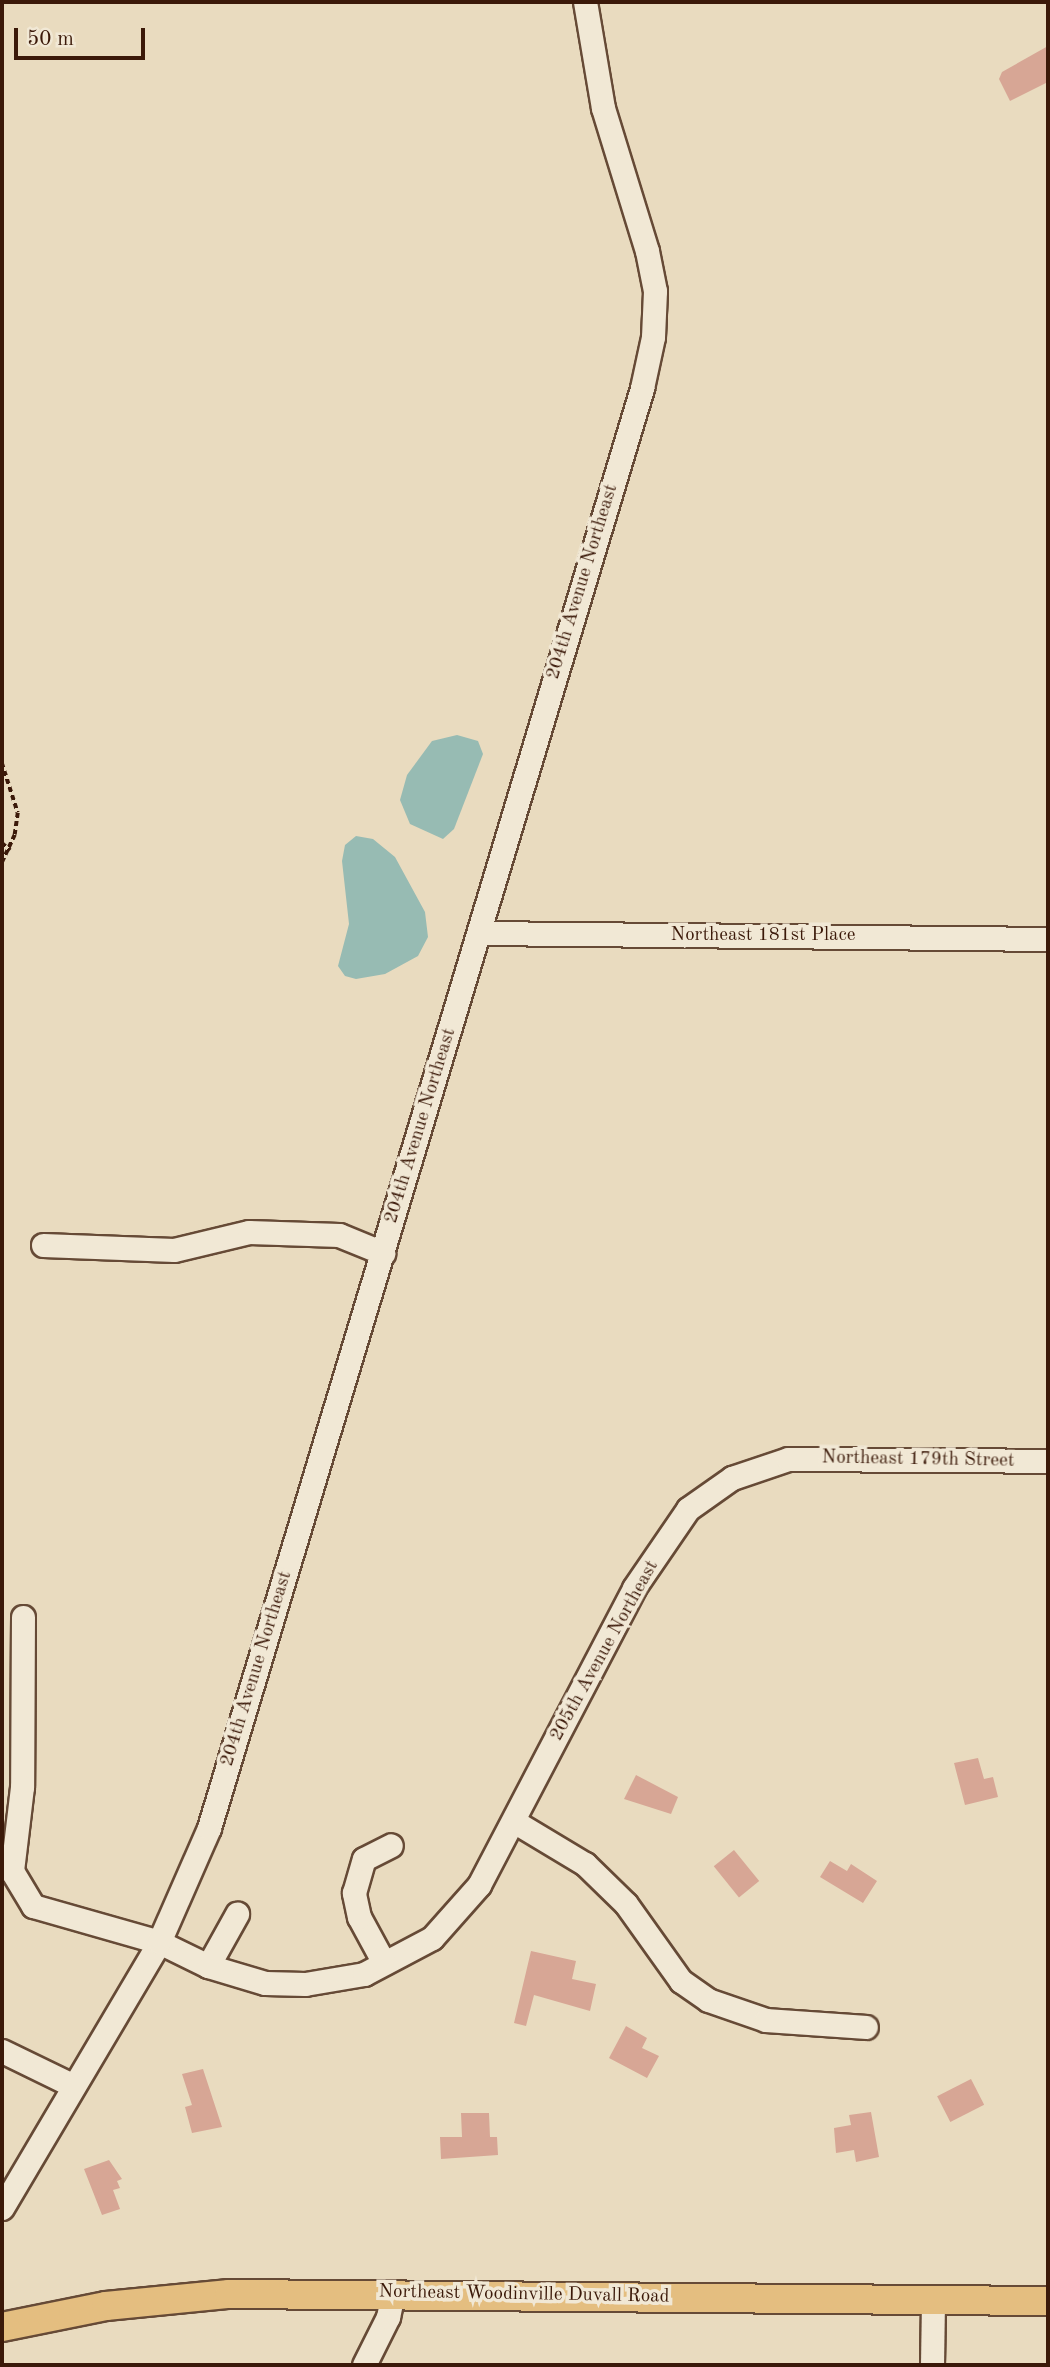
<!DOCTYPE html>
<style>
body{margin:0}
#map{position:relative;width:1050px;height:2367px;overflow:hidden;background:#e9dbbf;font-family:"Old Standard TT",serif}
div>[style]{position:absolute}
.water>*{inset:0;background:#97bbb3}
.building>*{inset:0;background:#d7a695;transform-origin:0 0}
.path>*{height:3.5px;margin-top:-1.75px;transform-origin:0;background:repeating-linear-gradient(90deg,#3b1909 0 5px,transparent 0 8.5px)}
.roads{filter:drop-shadow(2px 0 #664a36) drop-shadow(-2px 0 #664a36) drop-shadow(0 2px #664a36) drop-shadow(0 -2px #664a36)}
.minor>*{height:23px;margin:-11.5px;padding:0 11.5px;transform-origin:11.5px;border-radius:11.5px;background:#f1e8d5}
.major>*{height:28px;margin:-14px;padding:0 14px;transform-origin:14px;border-radius:14px;background:#e4be80}
span{translate:-50% -50%;white-space:nowrap;text-align:center;line-height:1.15;-webkit-text-stroke:7px #f1e8d5;paint-order:stroke}
.street-label{font-size:19px;color:#3b1909}
.frame{position:absolute;inset:0;border:4px solid #3b1909;pointer-events:none}
.scale{position:absolute;left:14px;top:28px;width:131px;height:32px;box-sizing:border-box;border:4px solid #3b1909;border-top:0;padding-left:9px;font-size:21px;line-height:24px;white-space:nowrap;color:#3b1909;-webkit-text-stroke:5px #f1e8d5;paint-order:stroke}
</style>
<div id="map">
<div class="water">
<i style="clip-path:polygon(457px 735px,478px 741px,483px 754px,454px 829px,443px 839px,410px 824px,400px 800px,407px 775px,432px 741px)"></i>
<i style="clip-path:polygon(356px 836px,373px 839px,395px 857px,425px 912px,428px 937px,418px 956px,385px 974px,356px 979px,345px 976px,338px 966px,349px 924px,342px 861px,345px 845px)"></i>
</div>
<div class="building">
<i style="clip-path:polygon(1048px 46px,1048px 82px,1010px 101px,999px 79px,1002px 72px)"></i>
<i style="clip-path:polygon(978px 1758px,984px 1779px,993px 1777px,998px 1797px,965px 1805px,954px 1763px)"></i>
<i style="clip-path:polygon(636px 1775px,678px 1797px,671px 1814px,624px 1799px)"></i>
<i style="left:734px;top:1850px;width:40px;height:26px;rotate:51deg"></i>
<i style="clip-path:polygon(830px 1861px,847px 1871px,851px 1864px,877px 1881px,863px 1903px,820px 1877px)"></i>
<i style="clip-path:polygon(531px 1951px,576px 1961px,572px 1979px,596px 1984px,590px 2011px,534px 1995px,526px 2026px,514px 2023px)"></i>
<i style="clip-path:polygon(626px 2026px,647px 2038px,642px 2048px,659px 2056px,647px 2078px,609px 2058px)"></i>
<i style="clip-path:polygon(203px 2069px,222px 2127px,192px 2133px,185px 2107px,192px 2105px,182px 2074px)"></i>
<i style="left:971px;top:2079px;width:29px;height:38px;rotate:63deg"></i>
<i style="clip-path:polygon(871px 2112px,879px 2157px,856px 2162px,854px 2150px,836px 2153px,834px 2128px,851px 2125px,849px 2115px)"></i>
<i style="clip-path:polygon(461px 2113px,489px 2113px,490px 2137px,497px 2137px,498px 2155px,441px 2159px,440px 2137px,462px 2137px)"></i>
<i style="clip-path:polygon(109px 2160px,122px 2179px,117px 2181px,120px 2188px,113px 2190px,120px 2209px,102px 2215px,84px 2169px)"></i>
</div>
<div class="path">
<i style="left:2px;top:763px;width:52px;rotate:72.3deg"></i>
<i style="left:18px;top:813px;width:22px;rotate:98deg"></i>
<i style="left:15px;top:835px;width:31px;rotate:115deg"></i>
<i style="left:2px;top:843px;width:11px;rotate:41deg"></i>
</div>
<div class="roads">
<div class="minor">
<i style="left:479px;top:933px;width:569px;rotate:0.6deg"></i>
<i style="left:43px;top:1245px;width:131px;rotate:2.2deg"></i>
<i style="left:174px;top:1250px;width:77px;rotate:-13.5deg"></i>
<i style="left:249px;top:1232px;width:90px;rotate:1.9deg"></i>
<i style="left:339px;top:1235px;width:48px;rotate:22.2deg"></i>
<i style="left:23px;top:1617px;width:170px;rotate:90.3deg"></i>
<i style="left:22px;top:1787px;width:85px;rotate:96.8deg"></i>
<i style="left:12px;top:1871px;width:41px;rotate:59deg"></i>
<i style="left:33px;top:1906px;width:131px;rotate:15.9deg"></i>
<i style="left:159px;top:1942px;width:55px;rotate:26.1deg"></i>
<i style="left:208px;top:1966px;width:59px;rotate:16.6deg"></i>
<i style="left:265px;top:1983px;width:40px;rotate:1.4deg"></i>
<i style="left:305px;top:1984px;width:60px;rotate:-9.6deg"></i>
<i style="left:364px;top:1974px;width:77px;rotate:-27.9deg"></i>
<i style="left:432px;top:1938px;width:71px;rotate:-48.4deg"></i>
<i style="left:479px;top:1885px;width:335px;rotate:-62.4deg"></i>
<i style="left:634px;top:1588px;width:96px;rotate:-55.6deg"></i>
<i style="left:688px;top:1509px;width:54px;rotate:-35.2deg"></i>
<i style="left:732px;top:1478px;width:59px;rotate:-18.7deg"></i>
<i style="left:788px;top:1459px;width:260px;rotate:0.4deg"></i>
<i style="left:515px;top:1822px;width:82px;rotate:31deg"></i>
<i style="left:585px;top:1864px;width:57px;rotate:44.3deg"></i>
<i style="left:626px;top:1904px;width:95px;rotate:54.5deg"></i>
<i style="left:681px;top:1981px;width:33px;rotate:35deg"></i>
<i style="left:708px;top:2000px;width:61px;rotate:19deg"></i>
<i style="left:766px;top:2020px;width:100px;rotate:4deg"></i>
<i style="left:384px;top:1963px;width:52px;rotate:-118.5deg"></i>
<i style="left:359px;top:1917px;width:25px;rotate:-102deg"></i>
<i style="left:354px;top:1893px;width:35px;rotate:-74deg"></i>
<i style="left:364px;top:1859px;width:30px;rotate:-27deg"></i>
<i style="left:208px;top:1966px;width:60px;rotate:-60.9deg"></i>
<i style="left:2px;top:2051px;width:78px;rotate:25.9deg"></i>
<i style="left:2px;top:2208px;width:309px;rotate:-59.4deg"></i>
<i style="left:159px;top:1942px;width:124px;rotate:-66.3deg"></i>
<i style="left:209px;top:1828px;width:1504px;rotate:-73.26deg"></i>
<i style="left:642px;top:388px;width:52px;rotate:-77.8deg"></i>
<i style="left:653px;top:337px;width:46px;rotate:-87.5deg"></i>
<i style="left:655px;top:291px;width:41px;rotate:-101.3deg"></i>
<i style="left:647px;top:251px;width:150px;rotate:-107.1deg"></i>
<i style="left:603px;top:108px;width:108px;rotate:-99.6deg"></i>
<i style="left:364px;top:2365px;width:54px;rotate:-63.4deg"></i>
<i style="left:388px;top:2317px;width:24px;rotate:-78deg"></i>
<i style="left:932px;top:2365px;width:65px;rotate:-89.1deg"></i>
</div>
<div class="major">
<i style="left:2px;top:2327px;width:106px;rotate:-11.4deg"></i>
<i style="left:106px;top:2306px;width:124px;rotate:-5.6deg"></i>
<i style="left:229px;top:2294px;width:819px;rotate:0.49deg"></i>
</div>
</div>
<div class="street-label">
<span style="left:583px;top:582px;rotate:-73deg">204th Avenue Northeast</span>
<span style="left:763px;top:936px">Northeast 181st Place</span>
<span style="left:421px;top:1126px;rotate:-73deg">204th Avenue Northeast</span>
<span style="left:918px;top:1460px;rotate:1deg">Northeast 179th Street</span>
<span style="left:605px;top:1651px;rotate:-61deg">205th Avenue Northeast</span>
<span style="left:257px;top:1669px;rotate:-73deg">204th Avenue Northeast</span>
<span style="left:524px;top:2295px;rotate:1deg">Northeast Woodinville Duvall Road</span>
</div>
<div class="frame"></div>
<div class="scale">50 m</div>
</div>
